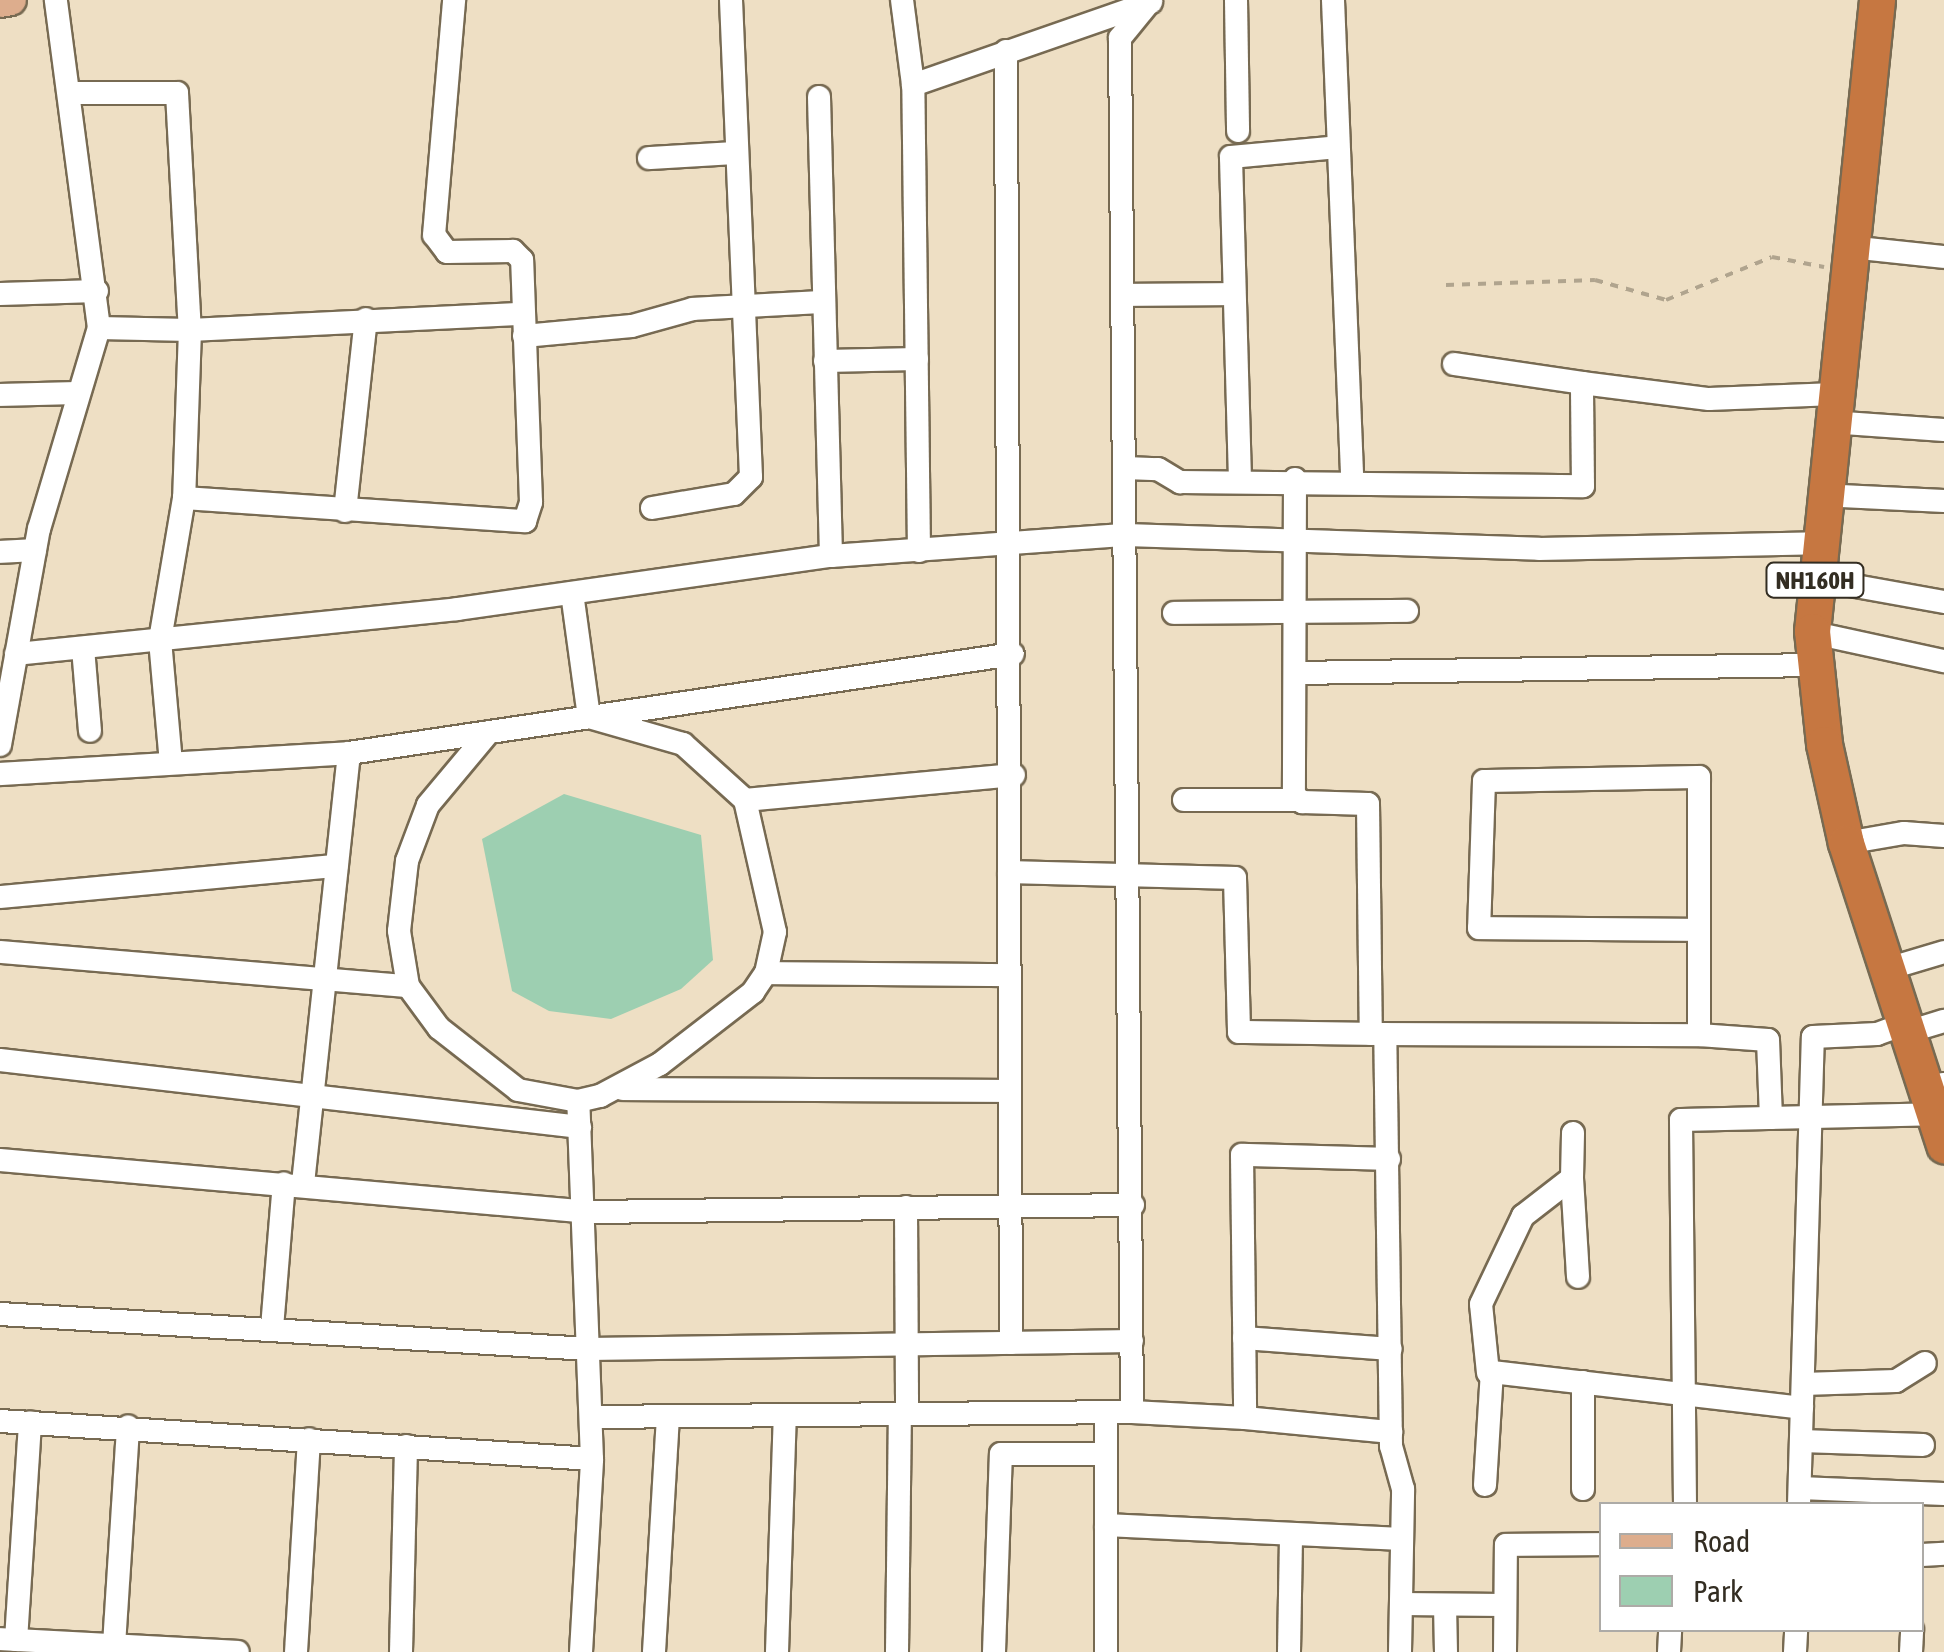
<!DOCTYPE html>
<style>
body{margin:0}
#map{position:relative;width:1944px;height:1652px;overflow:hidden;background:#eedfc4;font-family:"Asap Condensed",sans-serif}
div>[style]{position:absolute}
.green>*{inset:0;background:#9dcfb1}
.path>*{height:4px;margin-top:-2px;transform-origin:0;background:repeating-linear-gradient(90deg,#b0a48e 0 8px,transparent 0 16px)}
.roads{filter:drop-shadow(2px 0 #776a52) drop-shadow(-2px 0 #776a52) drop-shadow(0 2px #776a52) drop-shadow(0 -2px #776a52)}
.minor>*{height:22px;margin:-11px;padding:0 11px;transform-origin:11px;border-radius:11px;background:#fff}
.major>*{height:30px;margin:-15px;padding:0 15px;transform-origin:15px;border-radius:15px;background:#ddad8d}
.highway>*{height:35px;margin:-17.5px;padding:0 17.5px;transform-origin:17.5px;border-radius:17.5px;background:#c67741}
span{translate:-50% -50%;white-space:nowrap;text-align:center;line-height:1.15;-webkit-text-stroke:10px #fff;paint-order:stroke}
.shield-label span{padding:2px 8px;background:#fff;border:2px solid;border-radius:8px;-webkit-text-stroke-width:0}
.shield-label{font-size:25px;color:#332d22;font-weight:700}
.legend{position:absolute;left:1599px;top:1502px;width:325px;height:130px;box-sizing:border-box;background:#fff;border:2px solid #adaba7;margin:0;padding:12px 18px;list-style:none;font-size:30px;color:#332d22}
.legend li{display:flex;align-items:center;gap:20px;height:50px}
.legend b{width:50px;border:2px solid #adaba7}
</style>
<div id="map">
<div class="green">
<i style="clip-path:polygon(564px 794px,701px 835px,713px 960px,681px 989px,611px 1019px,549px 1011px,512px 991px,482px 839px)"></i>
</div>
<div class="path">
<i style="left:1446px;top:285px;width:149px;rotate:-1.9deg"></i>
<i style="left:1595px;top:280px;width:74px;rotate:15.7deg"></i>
<i style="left:1666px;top:300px;width:114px;rotate:-22.1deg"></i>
<i style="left:1772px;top:257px;width:53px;rotate:10.9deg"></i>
</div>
<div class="roads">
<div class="minor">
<i style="left:902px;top:0;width:86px;rotate:82.6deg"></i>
<i style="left:1236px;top:0;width:131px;rotate:89.1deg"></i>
<i style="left:1333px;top:0;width:479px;rotate:87.7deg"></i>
<i style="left:1006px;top:51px;width:1292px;rotate:89.78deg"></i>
<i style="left:71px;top:93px;width:106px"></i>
<i style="left:177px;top:93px;width:237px;rotate:86.9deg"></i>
<i style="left:190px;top:330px;width:333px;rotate:-2.8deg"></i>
<i style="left:819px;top:97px;width:459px;rotate:88.5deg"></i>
<i style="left:649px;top:158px;width:83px;rotate:-3.4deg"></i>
<i style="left:1869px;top:249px;width:75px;rotate:6.1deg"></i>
<i style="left:0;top:294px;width:97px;rotate:-1.8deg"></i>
<i style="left:1123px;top:295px;width:109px;rotate:-0.5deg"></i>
<i style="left:99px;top:328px;width:91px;rotate:1.3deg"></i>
<i style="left:190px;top:330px;width:168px;rotate:92deg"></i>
<i style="left:184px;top:498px;width:144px;rotate:99.6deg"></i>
<i style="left:160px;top:640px;width:123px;rotate:84.9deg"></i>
<i style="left:524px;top:336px;width:108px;rotate:-5.3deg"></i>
<i style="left:632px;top:326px;width:63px;rotate:-15.6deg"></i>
<i style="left:693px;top:309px;width:131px;rotate:-3.1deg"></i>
<i style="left:825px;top:361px;width:92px;rotate:-1.2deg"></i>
<i style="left:1454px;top:364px;width:129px;rotate:8.4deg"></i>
<i style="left:0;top:395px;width:76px;rotate:-1.5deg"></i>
<i style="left:1830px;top:422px;width:114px;rotate:4deg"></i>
<i style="left:1125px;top:468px;width:33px;rotate:2deg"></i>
<i style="left:1158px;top:469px;width:26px;rotate:31deg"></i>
<i style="left:1180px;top:482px;width:403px;rotate:0.6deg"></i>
<i style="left:1583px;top:486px;width:103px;rotate:-90.6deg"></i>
<i style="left:1582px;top:383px;width:128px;rotate:7.2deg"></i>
<i style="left:1709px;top:399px;width:126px;rotate:-2.3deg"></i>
<i style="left:1295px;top:479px;width:316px;rotate:90.2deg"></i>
<i style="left:1294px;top:795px;width:11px;rotate:41deg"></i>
<i style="left:1302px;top:802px;width:66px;rotate:1.7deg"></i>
<i style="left:1368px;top:804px;width:230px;rotate:89.3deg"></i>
<i style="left:1240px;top:480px;width:323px;rotate:-91.6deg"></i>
<i style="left:1231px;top:157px;width:107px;rotate:-5.3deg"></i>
<i style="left:1841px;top:496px;width:103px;rotate:2.8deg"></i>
<i style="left:184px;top:498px;width:342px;rotate:3.9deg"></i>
<i style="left:525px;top:521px;width:20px;rotate:-72deg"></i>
<i style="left:531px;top:502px;width:242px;rotate:-92.1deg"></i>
<i style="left:522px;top:260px;width:13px;rotate:-135deg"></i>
<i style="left:513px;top:251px;width:66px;rotate:179.1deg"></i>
<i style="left:447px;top:252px;width:21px;rotate:-127deg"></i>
<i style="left:434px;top:235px;width:236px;rotate:-85.1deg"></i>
<i style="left:652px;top:508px;width:83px;rotate:-9.7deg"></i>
<i style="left:734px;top:494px;width:24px;rotate:-45deg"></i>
<i style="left:751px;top:477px;width:477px;rotate:-92.4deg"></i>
<i style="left:345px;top:511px;width:193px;rotate:-83.8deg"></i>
<i style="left:919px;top:551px;width:466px;rotate:-90.7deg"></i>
<i style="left:913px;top:85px;width:252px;rotate:-19.2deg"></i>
<i style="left:0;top:552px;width:35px;rotate:-3deg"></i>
<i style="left:1833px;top:582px;width:113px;rotate:10.2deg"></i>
<i style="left:1174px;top:613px;width:233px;rotate:-0.5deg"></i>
<i style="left:1828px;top:636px;width:119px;rotate:12.2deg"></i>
<i style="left:83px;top:648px;width:83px;rotate:85.2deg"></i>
<i style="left:16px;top:654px;width:443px;rotate:-5.8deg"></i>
<i style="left:457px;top:609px;width:378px;rotate:-8.1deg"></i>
<i style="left:831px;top:556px;width:296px;rotate:-4.1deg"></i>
<i style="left:1126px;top:535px;width:413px;rotate:1.9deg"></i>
<i style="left:1539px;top:549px;width:279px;rotate:-1.2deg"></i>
<i style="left:1295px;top:673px;width:520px;rotate:-0.88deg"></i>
<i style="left:489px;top:732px;width:95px;rotate:129.9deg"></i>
<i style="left:428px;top:805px;width:60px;rotate:110.6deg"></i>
<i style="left:407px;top:861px;width:70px;rotate:96.5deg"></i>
<i style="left:399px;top:931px;width:56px;rotate:80.7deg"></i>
<i style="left:408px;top:986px;width:52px;rotate:53.6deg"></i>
<i style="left:439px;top:1028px;width:100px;rotate:38.1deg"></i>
<i style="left:518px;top:1090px;width:61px;rotate:10.4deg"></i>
<i style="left:578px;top:1101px;width:23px;rotate:-13deg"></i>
<i style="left:600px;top:1096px;width:68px;rotate:-28.1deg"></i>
<i style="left:660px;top:1064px;width:118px;rotate:-37.7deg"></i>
<i style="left:753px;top:992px;width:23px;rotate:-56deg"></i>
<i style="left:766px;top:973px;width:42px;rotate:-77.6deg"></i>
<i style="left:775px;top:932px;width:135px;rotate:-102.8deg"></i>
<i style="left:745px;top:800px;width:84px;rotate:-137.9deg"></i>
<i style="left:683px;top:744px;width:98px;rotate:-164deg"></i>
<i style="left:589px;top:717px;width:125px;rotate:-97.8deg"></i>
<i style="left:0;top:745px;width:219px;rotate:-79.8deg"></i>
<i style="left:39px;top:529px;width:210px;rotate:-73.4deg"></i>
<i style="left:99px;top:328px;width:331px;rotate:-97.5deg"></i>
<i style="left:349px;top:753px;width:671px;rotate:-8.48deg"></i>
<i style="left:0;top:774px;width:350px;rotate:-3.4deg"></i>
<i style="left:349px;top:753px;width:433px;rotate:96.1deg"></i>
<i style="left:745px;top:800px;width:270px;rotate:-5.3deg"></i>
<i style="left:1184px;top:800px;width:113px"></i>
<i style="left:1846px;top:843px;width:59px;rotate:-9.8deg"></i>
<i style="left:1904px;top:833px;width:40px;rotate:4.3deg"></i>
<i style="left:1009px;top:872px;width:226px;rotate:1.5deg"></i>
<i style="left:1235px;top:878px;width:154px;rotate:88.5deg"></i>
<i style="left:1239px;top:1032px;width:146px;rotate:0.8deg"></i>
<i style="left:0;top:897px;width:338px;rotate:-5.3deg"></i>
<i style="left:0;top:952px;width:409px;rotate:4.8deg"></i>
<i style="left:1904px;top:964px;width:42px;rotate:-16.7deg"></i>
<i style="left:766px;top:973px;width:241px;rotate:0.5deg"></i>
<i style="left:1924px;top:1027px;width:21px;rotate:-17deg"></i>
<i style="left:1699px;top:1035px;width:69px;rotate:4.1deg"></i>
<i style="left:1768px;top:1040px;width:78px;rotate:87.8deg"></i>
<i style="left:0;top:1060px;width:584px;rotate:6.59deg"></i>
<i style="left:1943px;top:1084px;width:1px"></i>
<i style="left:623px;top:1089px;width:384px;rotate:0.3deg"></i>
<i style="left:1389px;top:1159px;width:147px;rotate:-178.4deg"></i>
<i style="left:1242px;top:1155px;width:263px;rotate:89.3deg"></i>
<i style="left:1245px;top:1418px;width:147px;rotate:5.5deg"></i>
<i style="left:0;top:1160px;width:592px;rotate:5.04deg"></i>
<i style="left:590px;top:1212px;width:543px;rotate:-0.74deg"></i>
<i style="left:1572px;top:1178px;width:99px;rotate:86.5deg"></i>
<i style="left:906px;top:1207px;width:207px;rotate:89.7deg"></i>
<i style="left:0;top:1314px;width:590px;rotate:3.4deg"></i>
<i style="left:589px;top:1349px;width:543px;rotate:-0.84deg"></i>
<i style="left:272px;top:1328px;width:145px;rotate:-85.3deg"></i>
<i style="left:1244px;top:1338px;width:147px;rotate:4.3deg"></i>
<i style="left:1488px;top:1373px;width:69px;rotate:-95.8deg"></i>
<i style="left:1481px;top:1304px;width:98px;rotate:-64.5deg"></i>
<i style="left:1523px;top:1216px;width:62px;rotate:-37.8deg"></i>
<i style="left:1572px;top:1178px;width:45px;rotate:-88.7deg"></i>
<i style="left:1803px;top:1384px;width:93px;rotate:-1.8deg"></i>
<i style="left:1896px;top:1381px;width:34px;rotate:-32deg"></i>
<i style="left:1132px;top:1412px;width:113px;rotate:3deg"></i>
<i style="left:591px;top:1417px;width:541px;rotate:-0.53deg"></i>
<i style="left:1132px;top:1412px;width:1374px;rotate:-90.5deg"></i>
<i style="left:1120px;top:38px;width:49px;rotate:-50.8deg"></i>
<i style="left:0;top:1421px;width:593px;rotate:3.67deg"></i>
<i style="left:592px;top:1459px;width:358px;rotate:-92.2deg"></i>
<i style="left:1801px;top:1441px;width:122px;rotate:1.9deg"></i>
<i style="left:1485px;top:1485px;width:113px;rotate:-86.5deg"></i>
<i style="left:1492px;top:1372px;width:312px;rotate:6.6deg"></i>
<i style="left:1800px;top:1488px;width:144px;rotate:2.4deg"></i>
<i style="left:1583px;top:1489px;width:107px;rotate:-90deg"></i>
<i style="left:1685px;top:1504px;width:384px;rotate:-90.6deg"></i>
<i style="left:1681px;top:1120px;width:263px;rotate:-1.3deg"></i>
<i style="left:1799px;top:1504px;width:467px;rotate:-88.3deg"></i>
<i style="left:1813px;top:1037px;width:64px;rotate:-2.7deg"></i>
<i style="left:1877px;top:1034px;width:29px;rotate:-20deg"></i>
<i style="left:1106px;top:1525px;width:296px;rotate:2.7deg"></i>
<i style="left:1922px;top:1555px;width:22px;rotate:-3deg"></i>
<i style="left:1401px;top:1604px;width:103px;rotate:0.6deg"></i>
<i style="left:1445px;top:1605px;width:47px;rotate:88.8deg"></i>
<i style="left:0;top:1639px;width:238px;rotate:3.1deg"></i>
<i style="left:16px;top:1640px;width:218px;rotate:-86.3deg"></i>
<i style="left:114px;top:1645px;width:219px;rotate:-86.3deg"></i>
<i style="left:296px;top:1652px;width:213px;rotate:-86.5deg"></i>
<i style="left:401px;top:1652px;width:206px;rotate:-88.6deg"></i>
<i style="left:581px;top:1652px;width:193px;rotate:-86.7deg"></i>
<i style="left:654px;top:1652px;width:236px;rotate:-86.6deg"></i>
<i style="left:777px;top:1652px;width:237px;rotate:-88.1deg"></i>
<i style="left:897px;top:1652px;width:238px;rotate:-89.3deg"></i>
<i style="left:994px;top:1652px;width:198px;rotate:-88deg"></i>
<i style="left:1001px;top:1454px;width:105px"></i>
<i style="left:1106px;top:1652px;width:240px;rotate:-90deg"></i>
<i style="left:1289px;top:1652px;width:113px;rotate:-89deg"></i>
<i style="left:1400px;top:1652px;width:163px;rotate:-88.9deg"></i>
<i style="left:1403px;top:1489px;width:45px;rotate:-105.6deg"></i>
<i style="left:1391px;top:1446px;width:412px;rotate:-90.8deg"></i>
<i style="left:1385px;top:1034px;width:314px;rotate:0.2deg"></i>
<i style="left:1699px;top:1035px;width:258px;rotate:-90deg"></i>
<i style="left:1699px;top:777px;width:215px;rotate:178.9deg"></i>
<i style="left:1484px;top:781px;width:147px;rotate:91.9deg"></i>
<i style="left:1479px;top:928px;width:220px;rotate:0.5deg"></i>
<i style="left:1505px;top:1652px;width:107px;rotate:-89.5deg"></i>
<i style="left:1506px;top:1545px;width:96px;rotate:-0.6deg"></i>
<i style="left:1669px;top:1652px;width:22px;rotate:-87deg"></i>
<i style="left:1795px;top:1652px;width:22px;rotate:-87deg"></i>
<i style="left:1911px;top:1652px;width:22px;rotate:-87deg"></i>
</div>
<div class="major">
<i style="left:0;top:2px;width:11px;rotate:-10deg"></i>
</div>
<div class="highway">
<i style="left:1877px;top:0;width:634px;rotate:95.88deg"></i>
<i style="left:1812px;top:631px;width:114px;rotate:83.9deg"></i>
<i style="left:1824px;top:744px;width:101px;rotate:77.5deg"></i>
<i style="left:1846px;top:843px;width:318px;rotate:72deg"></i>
</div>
</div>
<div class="shield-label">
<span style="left:1815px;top:580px">NH160H</span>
</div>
<ul class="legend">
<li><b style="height:12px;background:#ddad8d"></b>Road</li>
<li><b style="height:28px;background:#9dcfb1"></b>Park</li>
</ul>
</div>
